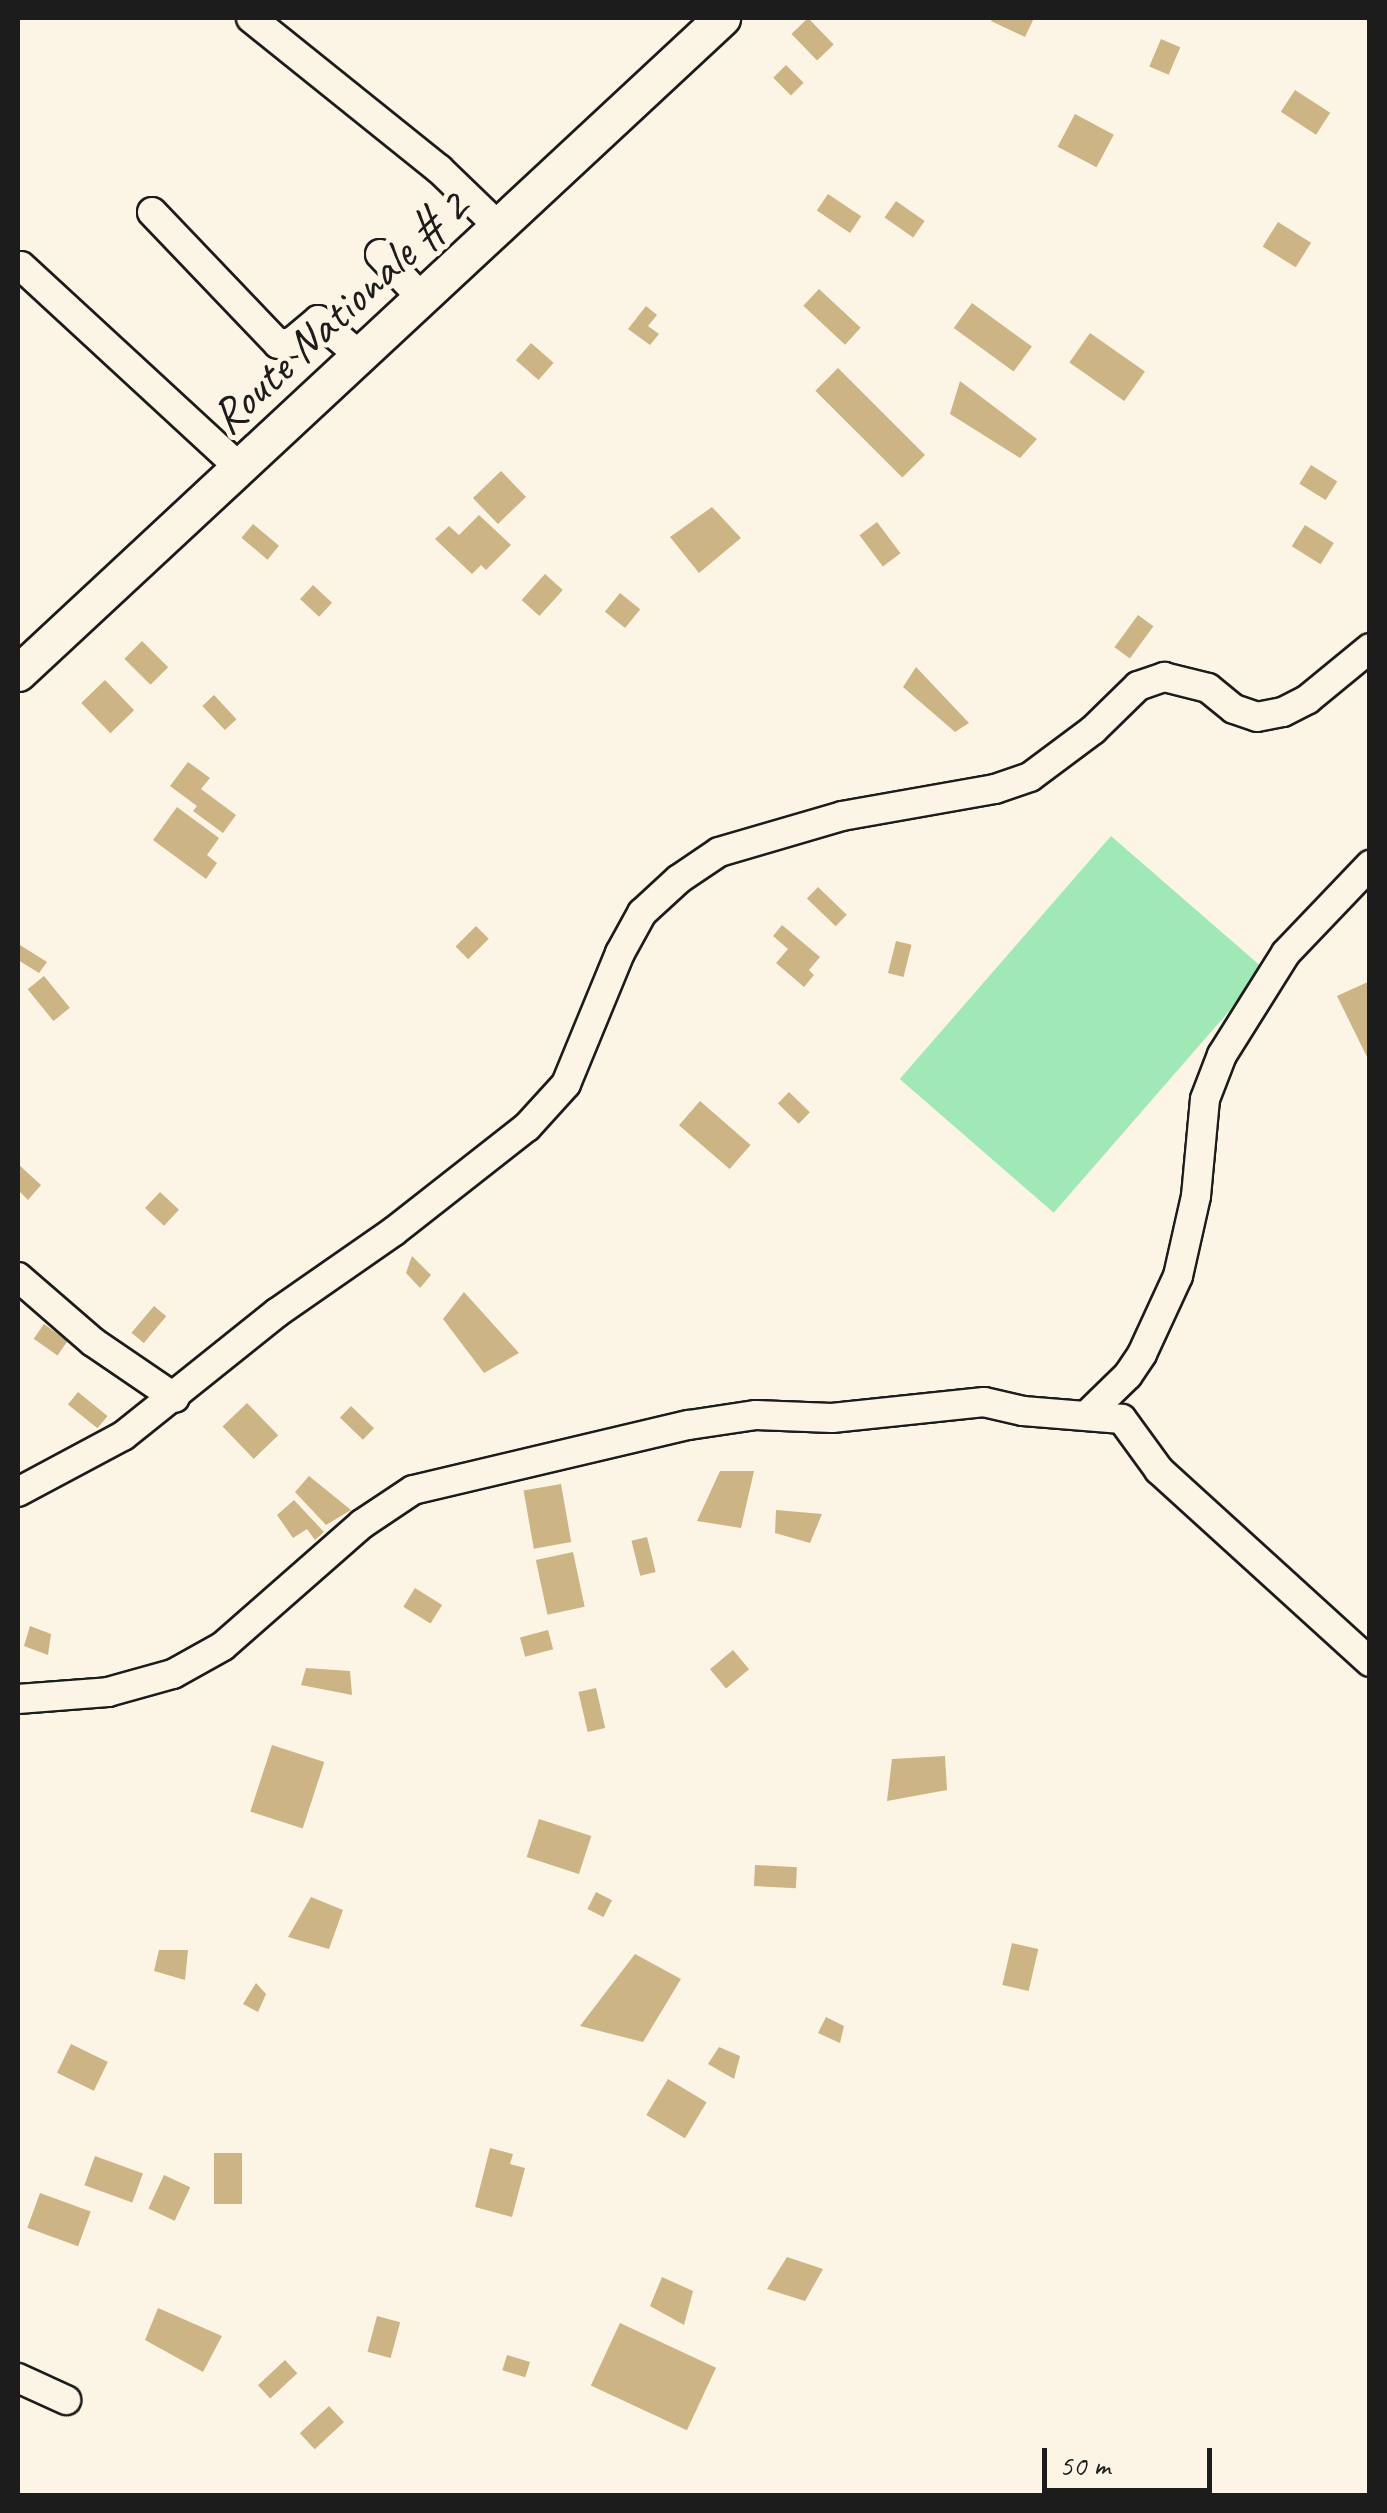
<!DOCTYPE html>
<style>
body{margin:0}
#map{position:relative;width:1387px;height:2513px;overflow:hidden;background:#fcf5e5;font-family:Caveat,sans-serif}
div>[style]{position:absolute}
.green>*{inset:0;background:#a0e8b5;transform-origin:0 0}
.building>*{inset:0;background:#ccb484;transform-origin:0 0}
.roads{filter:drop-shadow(2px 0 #1c1c1c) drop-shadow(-2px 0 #1c1c1c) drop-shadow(0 2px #1c1c1c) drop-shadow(0 -2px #1c1c1c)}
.minor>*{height:28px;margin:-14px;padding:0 14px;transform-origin:14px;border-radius:14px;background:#fcf5e5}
.major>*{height:35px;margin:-17.5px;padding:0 17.5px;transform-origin:17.5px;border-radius:17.5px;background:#fcf5e5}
span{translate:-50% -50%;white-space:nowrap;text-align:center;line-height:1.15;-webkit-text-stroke:10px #fcf5e5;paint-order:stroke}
.street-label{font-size:48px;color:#1c1c1c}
.frame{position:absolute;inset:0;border:20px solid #1c1c1c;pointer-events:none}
.scale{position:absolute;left:1042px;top:2448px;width:170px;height:45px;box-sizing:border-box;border:5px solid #1c1c1c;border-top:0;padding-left:12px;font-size:30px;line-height:35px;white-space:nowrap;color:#1c1c1c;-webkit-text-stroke:8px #fcf5e5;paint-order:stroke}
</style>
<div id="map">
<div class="green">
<i style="left:1111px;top:836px;width:204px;height:322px;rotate:41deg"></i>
</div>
<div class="building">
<i style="left:808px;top:18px;width:37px;height:23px;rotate:46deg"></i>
<i style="clip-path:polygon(993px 18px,1034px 18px,1025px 37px,991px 21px)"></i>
<i style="left:1161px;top:39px;width:21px;height:30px;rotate:23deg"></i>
<i style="left:786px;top:65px;width:25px;height:18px;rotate:45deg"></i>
<i style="left:1295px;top:90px;width:42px;height:26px;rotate:33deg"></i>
<i style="left:1075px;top:114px;width:44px;height:37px;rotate:28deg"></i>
<i style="left:828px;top:194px;width:40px;height:20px;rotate:34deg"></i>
<i style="left:896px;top:201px;width:35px;height:20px;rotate:35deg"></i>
<i style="left:1278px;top:222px;width:39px;height:29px;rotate:32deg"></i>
<i style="left:819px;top:289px;width:57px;height:23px;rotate:43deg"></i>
<i style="left:972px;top:303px;width:74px;height:31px;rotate:36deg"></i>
<i style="clip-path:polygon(646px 306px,657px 315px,648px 326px,659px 334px,650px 345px,628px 329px)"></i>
<i style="left:1090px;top:333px;width:67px;height:36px;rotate:35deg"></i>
<i style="left:531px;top:343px;width:30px;height:23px;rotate:41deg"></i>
<i style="left:838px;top:368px;width:123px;height:32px;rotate:45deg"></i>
<i style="clip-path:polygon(960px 381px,1037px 439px,1020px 458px,950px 414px)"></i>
<i style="left:1311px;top:465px;width:31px;height:22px;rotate:32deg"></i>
<i style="left:501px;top:471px;width:36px;height:39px;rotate:46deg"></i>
<i style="clip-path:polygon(712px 507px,741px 538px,699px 573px,670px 537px)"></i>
<i style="clip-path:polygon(479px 515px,511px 545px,486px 570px,481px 565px,472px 574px,435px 539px,449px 526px,459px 535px)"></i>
<i style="left:877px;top:522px;width:39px;height:22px;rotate:53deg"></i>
<i style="left:253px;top:524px;width:34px;height:18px;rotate:40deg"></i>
<i style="left:1305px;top:525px;width:34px;height:25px;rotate:32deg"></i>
<i style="left:545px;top:574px;width:24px;height:35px;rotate:42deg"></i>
<i style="left:313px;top:585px;width:26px;height:19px;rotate:43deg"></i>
<i style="left:620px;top:593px;width:26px;height:24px;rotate:39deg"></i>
<i style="left:1138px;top:615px;width:19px;height:40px;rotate:36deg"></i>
<i style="left:142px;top:641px;width:37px;height:25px;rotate:45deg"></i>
<i style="clip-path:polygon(916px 667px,969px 723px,955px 732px,903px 687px)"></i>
<i style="left:105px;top:680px;width:42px;height:33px;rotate:46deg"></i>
<i style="left:214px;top:695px;width:33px;height:16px;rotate:47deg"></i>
<i style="clip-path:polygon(188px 762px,210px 778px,201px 789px,236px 815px,223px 833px,193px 811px,197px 806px,170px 786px)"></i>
<i style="clip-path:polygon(177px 807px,219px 838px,207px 855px,217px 863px,206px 879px,153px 840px)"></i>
<i style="left:818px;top:887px;width:40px;height:16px;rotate:44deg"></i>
<i style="clip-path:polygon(782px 925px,820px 957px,809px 970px,814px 975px,804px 987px,776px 963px,788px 949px,773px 936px)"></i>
<i style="left:476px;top:926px;width:18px;height:29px;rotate:45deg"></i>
<i style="left:896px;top:941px;width:16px;height:33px;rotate:14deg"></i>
<i style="clip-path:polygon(20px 945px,47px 962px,39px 973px,18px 960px)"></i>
<i style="left:44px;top:976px;width:41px;height:21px;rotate:51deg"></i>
<i style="clip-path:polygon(1370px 981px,1370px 1063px,1337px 996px)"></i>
<i style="left:789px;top:1092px;width:29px;height:16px;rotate:44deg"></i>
<i style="left:700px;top:1101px;width:67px;height:32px;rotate:41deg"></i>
<i style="clip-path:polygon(18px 1164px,41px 1185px,28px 1200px,18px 1190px)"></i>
<i style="left:160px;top:1192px;width:26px;height:22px;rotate:43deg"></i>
<i style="clip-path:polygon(412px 1256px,431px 1275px,420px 1288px,406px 1273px)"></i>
<i style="clip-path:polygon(464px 1292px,519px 1353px,484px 1373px,443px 1319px)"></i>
<i style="left:154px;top:1306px;width:16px;height:35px;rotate:40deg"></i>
<i style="left:44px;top:1324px;width:29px;height:18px;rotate:35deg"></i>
<i style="left:78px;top:1392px;width:38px;height:16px;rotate:39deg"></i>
<i style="left:247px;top:1403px;width:45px;height:34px;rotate:46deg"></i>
<i style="left:351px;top:1406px;width:32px;height:16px;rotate:44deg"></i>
<i style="clip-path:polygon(720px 1471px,754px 1471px,741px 1528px,697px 1521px)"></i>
<i style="clip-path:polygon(309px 1476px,351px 1510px,326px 1525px,295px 1492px)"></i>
<i style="left:561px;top:1484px;width:59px;height:38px;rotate:80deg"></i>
<i style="clip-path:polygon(294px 1500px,324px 1532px,315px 1540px,307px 1529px,293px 1538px,277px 1515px)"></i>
<i style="clip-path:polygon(776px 1510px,822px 1514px,810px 1543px,775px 1533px)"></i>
<i style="left:647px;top:1537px;width:36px;height:16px;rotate:76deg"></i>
<i style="left:573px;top:1552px;width:56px;height:38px;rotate:78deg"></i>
<i style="left:415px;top:1588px;width:32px;height:22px;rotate:32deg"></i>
<i style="clip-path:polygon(30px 1626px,51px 1634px,48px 1655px,24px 1646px)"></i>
<i style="left:548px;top:1630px;width:20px;height:29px;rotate:75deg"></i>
<i style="left:733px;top:1650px;width:25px;height:30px;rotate:50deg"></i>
<i style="clip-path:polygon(306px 1668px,350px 1671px,352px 1695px,301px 1685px)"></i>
<i style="left:596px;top:1688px;width:41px;height:18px;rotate:77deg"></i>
<i style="left:272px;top:1745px;width:55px;height:70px;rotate:18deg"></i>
<i style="clip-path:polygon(945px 1756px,947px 1790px,887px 1801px,892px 1759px)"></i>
<i style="left:539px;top:1819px;width:55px;height:40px;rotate:18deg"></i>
<i style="left:755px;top:1865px;width:42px;height:21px;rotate:3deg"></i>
<i style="left:596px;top:1892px;width:18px;height:19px;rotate:27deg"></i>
<i style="clip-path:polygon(311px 1897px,343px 1910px,329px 1949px,288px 1937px)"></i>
<i style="left:1012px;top:1943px;width:27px;height:43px;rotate:13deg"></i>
<i style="clip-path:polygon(159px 1950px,188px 1950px,185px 1980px,154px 1971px)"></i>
<i style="clip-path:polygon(635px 1954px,681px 1979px,643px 2042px,580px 2026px)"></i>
<i style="clip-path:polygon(256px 1983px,266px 1994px,258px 2012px,243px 2004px)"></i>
<i style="clip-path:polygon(826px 2017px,844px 2026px,840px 2043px,818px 2033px)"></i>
<i style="left:71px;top:2044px;width:41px;height:32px;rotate:26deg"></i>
<i style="clip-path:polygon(719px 2047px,740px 2056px,734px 2079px,708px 2064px)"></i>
<i style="left:668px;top:2079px;width:45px;height:42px;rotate:31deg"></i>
<i style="clip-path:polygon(490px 2148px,513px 2154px,510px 2164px,525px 2168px,512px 2217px,475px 2207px)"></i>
<i style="left:214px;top:2153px;width:28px;height:51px"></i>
<i style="left:95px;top:2156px;width:51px;height:31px;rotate:20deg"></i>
<i style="left:164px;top:2175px;width:29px;height:37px;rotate:25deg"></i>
<i style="left:40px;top:2193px;width:54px;height:37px;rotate:20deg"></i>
<i style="clip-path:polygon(787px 2257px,823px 2269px,805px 2301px,767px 2289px)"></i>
<i style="clip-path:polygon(662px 2277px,693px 2291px,684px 2325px,650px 2306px)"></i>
<i style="clip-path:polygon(158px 2308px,222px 2336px,203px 2372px,145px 2340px)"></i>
<i style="left:377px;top:2316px;width:24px;height:37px;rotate:15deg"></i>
<i style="left:620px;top:2323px;width:106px;height:69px;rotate:25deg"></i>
<i style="left:507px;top:2355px;width:24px;height:16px;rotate:17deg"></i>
<i style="left:285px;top:2360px;width:18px;height:37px;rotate:47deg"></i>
<i style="left:329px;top:2406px;width:22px;height:40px;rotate:47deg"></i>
</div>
<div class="roads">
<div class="minor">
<i style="left:251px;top:18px;width:241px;rotate:38.8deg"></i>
<i style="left:439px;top:169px;width:83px;rotate:44deg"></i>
<i style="left:152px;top:212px;width:182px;rotate:46.3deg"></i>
<i style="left:278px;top:344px;width:14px;rotate:-8deg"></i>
<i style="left:292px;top:342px;width:34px;rotate:-40deg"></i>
<i style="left:318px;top:320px;width:54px;rotate:40.5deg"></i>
<i style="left:380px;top:254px;width:61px;rotate:46.3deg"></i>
<i style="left:21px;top:266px;width:299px;rotate:42.7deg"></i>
<i style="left:18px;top:1277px;width:99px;rotate:40.9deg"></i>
<i style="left:93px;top:1342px;width:99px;rotate:34.3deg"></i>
<i style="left:1087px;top:1415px;width:57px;rotate:-44.3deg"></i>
<i style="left:1128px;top:1375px;width:25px;rotate:-56deg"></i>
<i style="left:1142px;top:1354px;width:86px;rotate:-65.2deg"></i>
<i style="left:1178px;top:1276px;width:82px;rotate:-77.3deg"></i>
<i style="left:1196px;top:1196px;width:97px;rotate:-84.7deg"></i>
<i style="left:1205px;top:1099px;width:47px;rotate:-68.9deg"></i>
<i style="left:1222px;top:1055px;width:120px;rotate:-57.9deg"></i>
<i style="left:1286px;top:953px;width:122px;rotate:-46.3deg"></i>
<i style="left:18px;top:1492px;width:119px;rotate:-28.1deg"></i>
<i style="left:123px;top:1436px;width:198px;rotate:-38.7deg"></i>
<i style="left:278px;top:1312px;width:140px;rotate:-34.8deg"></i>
<i style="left:393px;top:1232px;width:170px;rotate:-38.1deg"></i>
<i style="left:527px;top:1127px;width:58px;rotate:-47.8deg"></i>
<i style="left:566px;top:1084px;width:142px;rotate:-67.6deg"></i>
<i style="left:620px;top:953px;width:46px;rotate:-61.2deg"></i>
<i style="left:642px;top:913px;width:50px;rotate:-42.6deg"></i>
<i style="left:679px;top:879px;width:48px;rotate:-34deg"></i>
<i style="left:719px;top:852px;width:128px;rotate:-16.3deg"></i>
<i style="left:842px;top:816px;width:155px;rotate:-10deg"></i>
<i style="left:995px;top:789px;width:37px;rotate:-19deg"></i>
<i style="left:1030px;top:777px;width:79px;rotate:-36.7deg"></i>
<i style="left:1093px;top:730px;width:63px;rotate:-44.4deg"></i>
<i style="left:1138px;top:686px;width:28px;rotate:-19deg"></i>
<i style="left:1164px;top:677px;width:45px;rotate:14deg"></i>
<i style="left:1208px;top:688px;width:33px;rotate:39deg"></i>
<i style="left:1234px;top:709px;width:24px;rotate:19deg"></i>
<i style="left:1257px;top:717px;width:26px;rotate:-11deg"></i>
<i style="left:1283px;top:712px;width:28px;rotate:-27deg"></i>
<i style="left:1308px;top:699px;width:80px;rotate:-39.4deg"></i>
<i style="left:18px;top:1699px;width:90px;rotate:-4.4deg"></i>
<i style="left:108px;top:1692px;width:67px;rotate:-15.5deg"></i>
<i style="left:173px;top:1674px;width:57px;rotate:-29.2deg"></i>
<i style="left:223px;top:1646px;width:185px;rotate:-41.3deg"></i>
<i style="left:362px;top:1524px;width:61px;rotate:-33.7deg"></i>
<i style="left:413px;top:1490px;width:284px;rotate:-13.3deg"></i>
<i style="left:689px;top:1425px;width:68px;rotate:-8.5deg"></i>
<i style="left:756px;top:1415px;width:76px;rotate:2.3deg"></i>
<i style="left:832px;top:1418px;width:153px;rotate:-6deg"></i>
<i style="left:984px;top:1402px;width:40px;rotate:13deg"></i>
<i style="left:1023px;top:1411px;width:99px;rotate:4.6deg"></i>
<i style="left:1122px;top:1419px;width:63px;rotate:54deg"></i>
<i style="left:1159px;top:1470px;width:285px;rotate:42.3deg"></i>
<i style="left:18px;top:2378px;width:53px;rotate:24.6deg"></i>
</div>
<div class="major">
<i style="left:18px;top:673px;width:962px;rotate:-42.94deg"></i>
</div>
</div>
<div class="street-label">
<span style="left:339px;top:312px;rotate:-43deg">Route Nationale # 2</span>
</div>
<div class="frame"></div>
<div class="scale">50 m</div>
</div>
